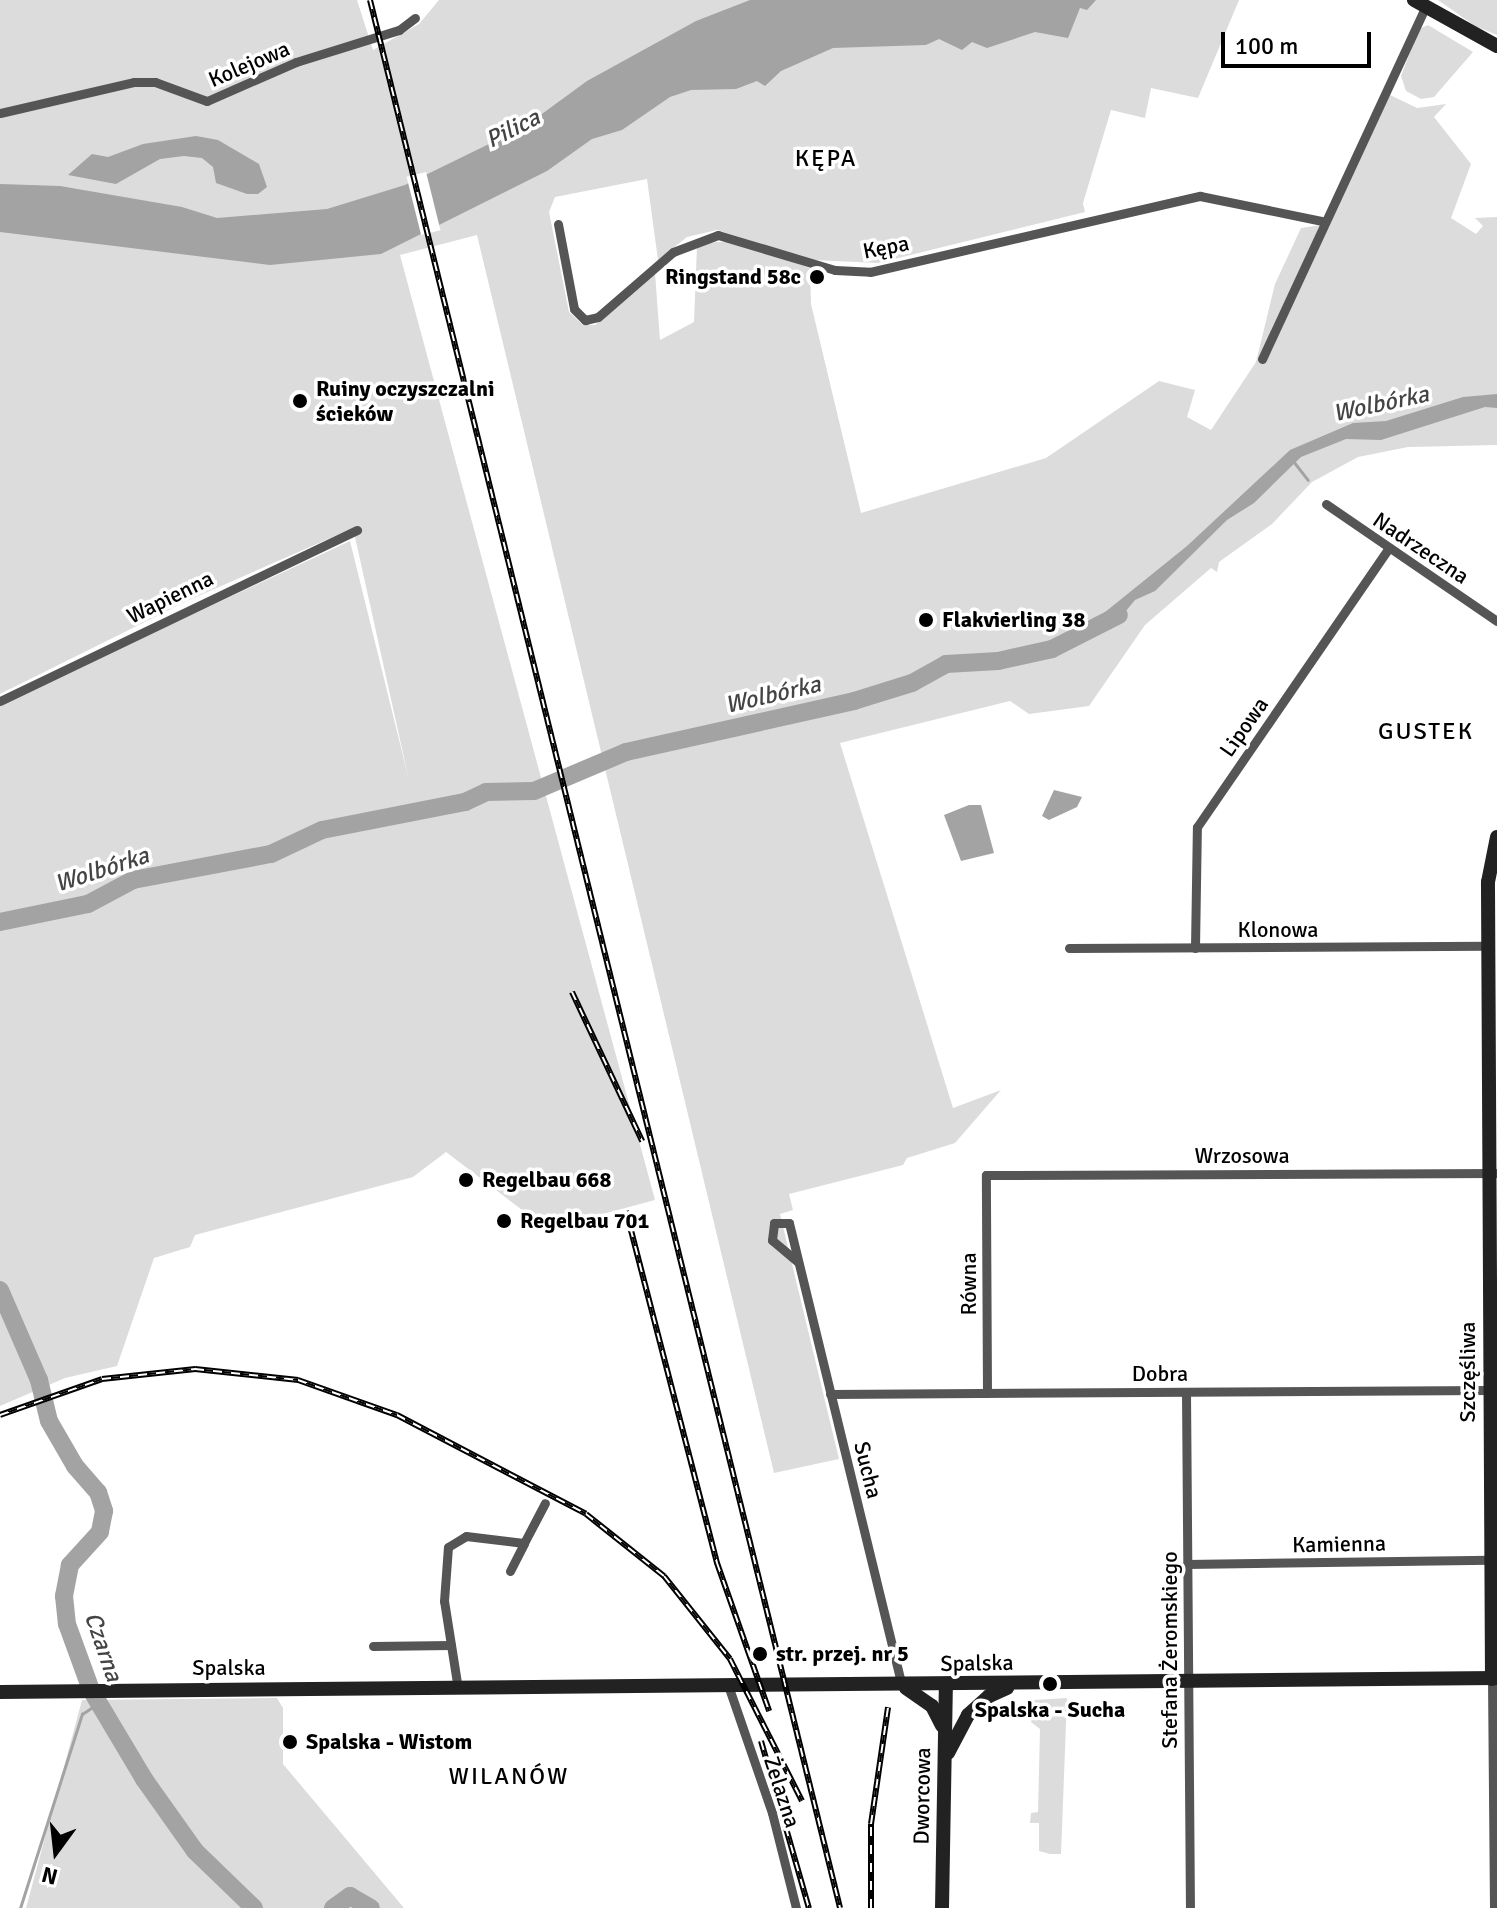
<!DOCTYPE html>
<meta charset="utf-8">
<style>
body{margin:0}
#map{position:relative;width:1497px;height:1908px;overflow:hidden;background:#fff;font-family:Signika,sans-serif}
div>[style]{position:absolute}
.green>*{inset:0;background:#dcdcdc}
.water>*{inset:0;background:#a3a3a3}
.pier>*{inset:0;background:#fff;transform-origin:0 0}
.stream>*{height:3px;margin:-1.5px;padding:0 1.5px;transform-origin:1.5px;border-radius:1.5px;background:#a3a3a3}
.river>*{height:18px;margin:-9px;padding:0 9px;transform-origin:9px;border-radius:9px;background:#a3a3a3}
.street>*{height:9px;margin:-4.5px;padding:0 4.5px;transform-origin:4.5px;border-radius:4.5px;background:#555}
.secondary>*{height:14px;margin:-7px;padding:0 7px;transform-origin:7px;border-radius:7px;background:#222}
.rail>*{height:6px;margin-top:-3px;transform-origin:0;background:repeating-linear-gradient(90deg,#fff 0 9px,#000 0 18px);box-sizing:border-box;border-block:2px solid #000}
.dots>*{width:22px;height:22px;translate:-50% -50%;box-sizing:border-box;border:4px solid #fff;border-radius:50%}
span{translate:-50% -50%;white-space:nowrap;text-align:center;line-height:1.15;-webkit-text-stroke:7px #fff;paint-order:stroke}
.street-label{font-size:22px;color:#000}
.poi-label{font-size:22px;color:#000;font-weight:700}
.right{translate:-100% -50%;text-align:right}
.left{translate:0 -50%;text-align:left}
.water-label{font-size:24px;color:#444;font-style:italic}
.neighbourhood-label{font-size:24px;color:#000;letter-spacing:2px}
.north{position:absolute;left:16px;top:1812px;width:80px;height:80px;-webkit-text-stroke:6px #fff;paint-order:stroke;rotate:195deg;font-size:22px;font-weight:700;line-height:32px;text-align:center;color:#000}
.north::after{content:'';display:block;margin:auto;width:28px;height:36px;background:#000;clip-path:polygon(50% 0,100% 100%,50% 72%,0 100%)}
.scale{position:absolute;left:1221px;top:32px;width:150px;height:36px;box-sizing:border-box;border:4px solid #000;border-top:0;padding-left:10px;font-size:24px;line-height:28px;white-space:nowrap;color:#000;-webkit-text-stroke:6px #fff;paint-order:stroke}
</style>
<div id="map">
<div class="green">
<i style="clip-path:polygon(0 0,357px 0,373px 50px,419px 24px,439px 0,1239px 0,1198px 98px,1151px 88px,1145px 118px,1111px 110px,1083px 203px,1085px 212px,878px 263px,813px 260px,717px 230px,687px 237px,658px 260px,647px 179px,555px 197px,549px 212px,569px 312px,583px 325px,595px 325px,655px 273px,660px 340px,694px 322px,697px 246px,715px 242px,735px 242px,810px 268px,811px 304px,861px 513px,1046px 458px,1159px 381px,1195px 390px,1187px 417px,1211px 430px,1256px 362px,1275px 284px,1301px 228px,1329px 224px,1390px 95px,1417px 108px,1446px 104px,1434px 117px,1471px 164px,1451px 218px,1476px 234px,1483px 226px,1475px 218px,1497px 217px,1497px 445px,1408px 447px,1358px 457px,1312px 482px,1272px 524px,1219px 562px,1217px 572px,1211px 568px,1145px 625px,1089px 706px,1029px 714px,1010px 701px,840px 743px,953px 1108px,1001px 1090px,955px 1143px,907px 1158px,903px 1165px,789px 1194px,793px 1210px,780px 1214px,839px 1459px,774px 1473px,477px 235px,400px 255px,655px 1200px,547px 1229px,446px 1152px,413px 1177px,195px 1235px,190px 1247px,154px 1258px,117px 1366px,65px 1378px,0 1406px,0 704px,350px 541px,409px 780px,353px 528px,187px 601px,0 694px)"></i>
<i style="clip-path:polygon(1438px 0,1497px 0,1497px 35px,1475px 26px)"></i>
<i style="clip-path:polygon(1428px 25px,1473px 52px,1434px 97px,1421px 99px,1406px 91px,1401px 76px,1419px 29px)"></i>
<i style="clip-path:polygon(277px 1698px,283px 1708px,283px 1764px,404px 1908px,26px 1908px,82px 1700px)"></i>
<i style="clip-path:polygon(1067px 1698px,1061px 1854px,1050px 1854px,1039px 1851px,1039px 1823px,1030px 1823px,1031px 1813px,1038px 1812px,1040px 1729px,1031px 1722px,1032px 1707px,1034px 1700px)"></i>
</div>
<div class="water">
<i style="clip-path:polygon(750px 0,1096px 0,1087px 10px,1080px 8px,1068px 38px,1035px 32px,987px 48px,972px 42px,962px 50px,939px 39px,926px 45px,833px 48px,781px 71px,765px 86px,757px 81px,736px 89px,691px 90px,670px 97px,622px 130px,592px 139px,547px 171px,381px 254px,270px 265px,0 232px,0 184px,60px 186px,182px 207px,217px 218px,327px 209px,405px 185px,524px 127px,587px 81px,696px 21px)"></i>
<i style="clip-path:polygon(196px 136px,218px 140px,259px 164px,267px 187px,258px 194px,247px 194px,216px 183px,213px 167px,202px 158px,184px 156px,160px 159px,116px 184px,68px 175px,92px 154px,108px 157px,143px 144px)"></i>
<i style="clip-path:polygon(1497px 394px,1497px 408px,1485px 407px,1381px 440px,1346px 439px,1301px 457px,1254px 503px,1227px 520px,1155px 591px,1135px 600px,1111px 629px,1094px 621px,1187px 546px,1290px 450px,1353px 423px,1386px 421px,1463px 397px)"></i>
<i style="clip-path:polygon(1054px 790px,1082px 797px,1077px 807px,1049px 820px,1042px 816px)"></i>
<i style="clip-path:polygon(969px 805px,981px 805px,994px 853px,961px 861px,944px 815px)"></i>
</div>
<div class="pier">
<i style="left:426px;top:172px;width:60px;height:20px;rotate:76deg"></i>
</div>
<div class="stream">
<i style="left:1293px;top:461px;width:24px;rotate:52deg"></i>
<i style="left:20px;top:1908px;width:204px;rotate:-72.3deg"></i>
<i style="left:82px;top:1714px;width:18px;rotate:-34deg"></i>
</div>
<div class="river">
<i style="left:0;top:922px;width:90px;rotate:-11.6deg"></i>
<i style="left:88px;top:904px;width:51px;rotate:-28.1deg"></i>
<i style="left:133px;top:880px;width:140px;rotate:-10.7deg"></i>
<i style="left:271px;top:854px;width:56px;rotate:-25.2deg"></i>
<i style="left:322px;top:830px;width:146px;rotate:-11.1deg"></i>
<i style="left:465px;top:802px;width:23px;rotate:-25deg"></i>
<i style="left:486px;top:792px;width:48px;rotate:-1.2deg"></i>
<i style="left:534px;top:791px;width:100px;rotate:-23deg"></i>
<i style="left:626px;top:752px;width:234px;rotate:-12.6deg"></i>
<i style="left:854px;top:701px;width:61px;rotate:-17.2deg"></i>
<i style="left:912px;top:683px;width:39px;rotate:-29deg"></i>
<i style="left:946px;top:664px;width:52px;rotate:-3.3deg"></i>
<i style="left:998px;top:661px;width:55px;rotate:-12.5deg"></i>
<i style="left:1052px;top:649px;width:75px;rotate:-26.9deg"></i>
<i style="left:0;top:1290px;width:98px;rotate:66.6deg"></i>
<i style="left:39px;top:1380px;width:42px;rotate:76.3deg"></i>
<i style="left:49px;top:1421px;width:52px;rotate:60deg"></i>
<i style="left:75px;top:1466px;width:35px;rotate:49deg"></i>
<i style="left:98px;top:1492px;width:20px;rotate:72deg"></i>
<i style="left:104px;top:1511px;width:21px;rotate:101deg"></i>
<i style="left:100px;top:1532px;width:45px;rotate:132.3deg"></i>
<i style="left:70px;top:1565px;width:32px;rotate:101deg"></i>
<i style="left:64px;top:1596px;width:28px;rotate:84deg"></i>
<i style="left:67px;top:1624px;width:70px;rotate:70deg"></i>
<i style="left:91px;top:1690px;width:104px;rotate:59.2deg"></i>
<i style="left:144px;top:1779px;width:88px;rotate:54.7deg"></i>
<i style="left:195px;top:1851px;width:82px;rotate:44deg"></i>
<i style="left:333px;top:1908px;width:21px;rotate:-35deg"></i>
<i style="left:350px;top:1896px;width:24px;rotate:30deg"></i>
</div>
<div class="street">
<i style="left:0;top:113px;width:138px;rotate:-13deg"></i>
<i style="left:134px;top:82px;width:21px"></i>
<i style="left:155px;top:82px;width:55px;rotate:20.1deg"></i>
<i style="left:207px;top:101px;width:97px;rotate:-23.7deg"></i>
<i style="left:296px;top:62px;width:108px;rotate:-17.3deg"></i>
<i style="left:399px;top:30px;width:20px;rotate:-37deg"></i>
<i style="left:558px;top:224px;width:86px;rotate:79.3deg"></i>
<i style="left:574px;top:309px;width:16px;rotate:45deg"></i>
<i style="left:585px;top:320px;width:13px;rotate:-13deg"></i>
<i style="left:598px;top:317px;width:99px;rotate:-40.9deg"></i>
<i style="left:673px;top:252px;width:48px;rotate:-20.7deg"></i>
<i style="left:718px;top:235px;width:122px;rotate:16.7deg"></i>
<i style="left:835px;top:270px;width:35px;rotate:3deg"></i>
<i style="left:870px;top:272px;width:339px;rotate:-13deg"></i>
<i style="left:1200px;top:196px;width:125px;rotate:11.6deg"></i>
<i style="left:1262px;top:359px;width:387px;rotate:-65.1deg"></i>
<i style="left:1326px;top:504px;width:207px;rotate:34.4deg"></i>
<i style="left:0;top:701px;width:396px;rotate:-25.6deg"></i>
<i style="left:1069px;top:948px;width:419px;rotate:-0.3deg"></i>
<i style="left:1195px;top:948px;width:121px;rotate:-89.1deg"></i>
<i style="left:1197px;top:827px;width:339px;rotate:-55.5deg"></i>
<i style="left:798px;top:1262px;width:34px;rotate:-140deg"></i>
<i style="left:772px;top:1240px;width:17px;rotate:-83deg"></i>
<i style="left:774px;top:1223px;width:15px"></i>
<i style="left:789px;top:1223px;width:477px;rotate:76.3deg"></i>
<i style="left:1186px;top:1392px;width:516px;rotate:89.56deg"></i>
<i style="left:987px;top:1393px;width:218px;rotate:-90.3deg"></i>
<i style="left:986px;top:1175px;width:511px;rotate:-0.22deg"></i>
<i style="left:830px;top:1394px;width:660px;rotate:-0.35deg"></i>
<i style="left:1187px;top:1564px;width:303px;rotate:-0.8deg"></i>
<i style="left:510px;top:1571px;width:31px;rotate:-63deg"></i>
<i style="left:373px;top:1646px;width:78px;rotate:-0.7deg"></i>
<i style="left:1492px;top:1679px;width:229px;rotate:89.5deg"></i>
<i style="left:729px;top:1688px;width:132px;rotate:71deg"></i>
<i style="left:772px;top:1813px;width:98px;rotate:75.8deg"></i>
<i style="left:458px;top:1689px;width:89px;rotate:-99deg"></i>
<i style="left:444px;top:1601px;width:54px;rotate:-85.8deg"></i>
<i style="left:448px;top:1547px;width:21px;rotate:-31deg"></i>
<i style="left:466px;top:1536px;width:58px;rotate:6.9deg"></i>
<i style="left:524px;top:1543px;width:45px;rotate:-62.3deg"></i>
</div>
<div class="secondary">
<i style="left:1414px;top:0;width:95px;rotate:29deg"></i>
<i style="left:1492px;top:1679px;width:797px;rotate:-90.29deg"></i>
<i style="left:1488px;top:882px;width:46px;rotate:-78.7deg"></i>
<i style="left:906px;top:1688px;width:32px;rotate:35deg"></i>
<i style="left:932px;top:1706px;width:22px;rotate:63deg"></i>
<i style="left:0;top:1692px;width:1497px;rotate:-0.54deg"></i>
<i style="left:948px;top:1753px;width:43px;rotate:-62.2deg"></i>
<i style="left:968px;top:1715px;width:28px;rotate:-42deg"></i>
<i style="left:989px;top:1696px;width:20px;rotate:-24deg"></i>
<i style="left:942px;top:1908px;width:223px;rotate:-89deg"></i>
</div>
<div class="rail">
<i style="left:370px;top:0;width:1965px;rotate:76.16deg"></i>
<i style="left:572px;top:992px;width:165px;rotate:64.8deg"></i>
<i style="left:626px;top:1211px;width:364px;rotate:75.5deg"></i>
<i style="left:717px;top:1563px;width:157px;rotate:70.6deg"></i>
<i style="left:0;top:1415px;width:108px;rotate:-19.4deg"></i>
<i style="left:102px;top:1379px;width:94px;rotate:-6.1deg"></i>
<i style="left:195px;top:1369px;width:104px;rotate:6.1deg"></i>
<i style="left:298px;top:1380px;width:105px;rotate:19.5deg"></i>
<i style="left:397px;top:1415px;width:213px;rotate:27.6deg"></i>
<i style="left:586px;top:1514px;width:100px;rotate:38.5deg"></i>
<i style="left:664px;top:1576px;width:106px;rotate:51.5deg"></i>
<i style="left:730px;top:1659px;width:159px;rotate:63.1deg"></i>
<i style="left:761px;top:1741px;width:174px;rotate:74deg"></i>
<i style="left:871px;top:1908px;width:84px;rotate:-90deg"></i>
<i style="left:871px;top:1824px;width:118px;rotate:-81.7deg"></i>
</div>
<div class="dots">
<i style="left:817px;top:277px;background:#000"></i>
<i style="left:300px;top:401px;background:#000"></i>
<i style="left:926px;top:620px;background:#000"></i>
<i style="left:466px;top:1180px;background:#000"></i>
<i style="left:504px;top:1221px;background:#000"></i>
<i style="left:760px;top:1654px;background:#000"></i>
<i style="left:1050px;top:1684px;background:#000"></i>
<i style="left:290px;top:1742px;background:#000"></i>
</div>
<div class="street-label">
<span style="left:249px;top:64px;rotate:-23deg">Kolejowa</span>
<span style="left:886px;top:247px;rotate:-11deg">Kępa</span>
<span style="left:1421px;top:548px;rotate:34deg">Nadrzeczna</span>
<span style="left:170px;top:597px;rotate:-26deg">Wapienna</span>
<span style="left:1244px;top:727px;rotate:-55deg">Lipowa</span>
<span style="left:1278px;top:930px">Klonowa</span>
<span style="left:1242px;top:1156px">Wrzosowa</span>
<span style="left:969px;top:1284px;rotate:-90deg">Równa</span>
<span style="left:1468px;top:1372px;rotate:-90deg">Szczęśliwa</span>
<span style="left:1160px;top:1374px">Dobra</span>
<span style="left:868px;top:1470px;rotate:76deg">Sucha</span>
<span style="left:1339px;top:1544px;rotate:-1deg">Kamienna</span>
<span style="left:1170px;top:1650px;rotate:-90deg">Stefana Żeromskiego</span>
<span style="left:977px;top:1663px;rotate:-1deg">Spalska</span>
<span style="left:229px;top:1668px">Spalska</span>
<span style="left:782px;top:1792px;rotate:72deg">Żelazna</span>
<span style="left:922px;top:1796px;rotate:-89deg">Dworcowa</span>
</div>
<div class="poi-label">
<span class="right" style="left:801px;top:277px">Ringstand 58c</span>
<span class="left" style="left:316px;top:401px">Ruiny oczyszczalni<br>ścieków</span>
<span class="left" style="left:942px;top:620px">Flakvierling 38</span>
<span class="left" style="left:482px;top:1180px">Regelbau 668</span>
<span class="left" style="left:520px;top:1221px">Regelbau 701</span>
<span class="left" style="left:776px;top:1654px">str. przej. nr 5</span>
<span style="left:1050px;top:1710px">Spalska - Sucha</span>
<span class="left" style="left:306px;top:1742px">Spalska - Wistom</span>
</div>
<div class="water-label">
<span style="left:513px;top:129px;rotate:-27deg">Pilica</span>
<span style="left:1381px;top:404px;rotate:-12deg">Wolbórka</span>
<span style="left:773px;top:695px;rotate:-13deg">Wolbórka</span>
<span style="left:102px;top:870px;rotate:-18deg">Wolbórka</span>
<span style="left:103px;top:1647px;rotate:71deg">Czarna</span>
</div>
<div class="neighbourhood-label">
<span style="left:826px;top:159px">KĘPA</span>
<span style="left:1426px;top:732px">GUSTEK</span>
<span style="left:509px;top:1777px">WILANÓW</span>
</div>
<div class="north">N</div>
<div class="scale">100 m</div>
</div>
